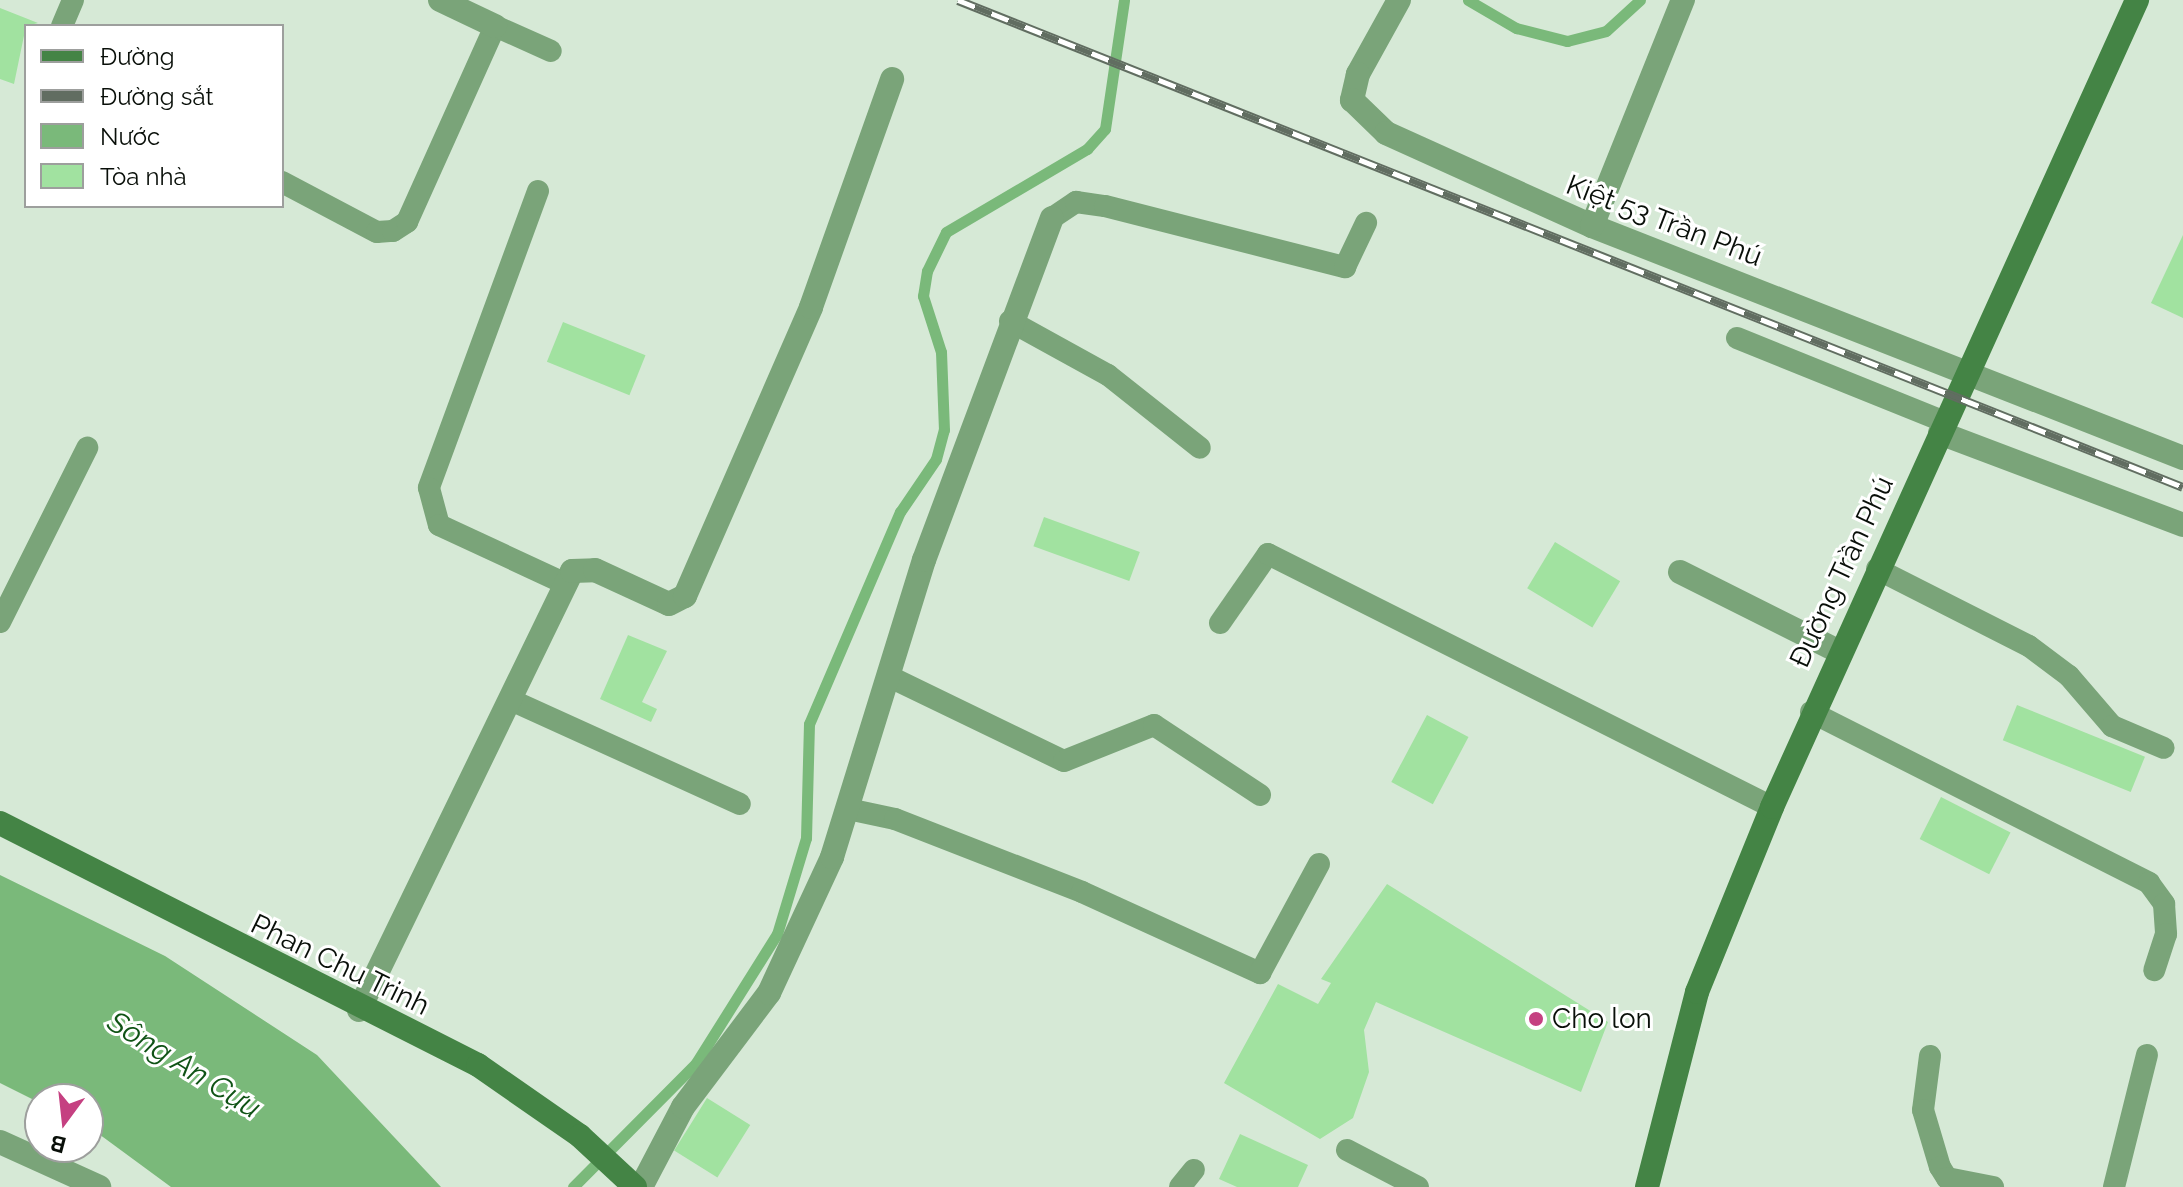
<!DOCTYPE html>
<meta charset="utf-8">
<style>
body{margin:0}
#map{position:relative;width:2183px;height:1187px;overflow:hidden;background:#d6e9d6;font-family:Raleway,sans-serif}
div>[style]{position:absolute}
.water>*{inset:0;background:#7ab97a}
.stream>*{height:11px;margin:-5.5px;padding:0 5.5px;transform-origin:5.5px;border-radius:5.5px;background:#7ab97a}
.building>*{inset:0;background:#a1e2a0;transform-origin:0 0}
.lane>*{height:22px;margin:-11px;padding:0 11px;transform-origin:11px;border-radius:11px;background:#7aa479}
.street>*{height:24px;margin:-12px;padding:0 12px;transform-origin:12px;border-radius:12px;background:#7aa479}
.secondary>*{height:24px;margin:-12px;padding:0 12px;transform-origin:12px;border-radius:12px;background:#448445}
.rail>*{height:9px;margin-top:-4.5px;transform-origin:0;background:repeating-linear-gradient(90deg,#fff 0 18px,#616d61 0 36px);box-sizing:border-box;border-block:2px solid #616d61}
.dots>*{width:22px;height:22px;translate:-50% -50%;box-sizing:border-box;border:4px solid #fff;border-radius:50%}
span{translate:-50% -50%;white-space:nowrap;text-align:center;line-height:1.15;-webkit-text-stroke:6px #fff;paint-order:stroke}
.street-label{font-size:28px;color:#090f09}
.poi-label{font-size:28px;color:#090f09}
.left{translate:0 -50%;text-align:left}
.water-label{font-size:30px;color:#105316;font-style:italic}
.legend{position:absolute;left:24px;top:24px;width:260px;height:184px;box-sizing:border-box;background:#fff;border:2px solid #9d9f9d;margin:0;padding:10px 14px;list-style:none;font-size:24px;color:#090f09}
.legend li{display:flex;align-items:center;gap:16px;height:40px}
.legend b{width:40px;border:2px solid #9d9f9d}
.north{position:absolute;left:24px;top:1083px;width:80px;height:80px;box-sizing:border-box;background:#fff;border:2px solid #9d9f9d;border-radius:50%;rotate:195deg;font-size:22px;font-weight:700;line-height:32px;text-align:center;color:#090f09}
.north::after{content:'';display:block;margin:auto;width:28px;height:36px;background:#c54081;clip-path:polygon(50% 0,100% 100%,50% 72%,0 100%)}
</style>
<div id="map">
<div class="water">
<i style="clip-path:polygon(0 875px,165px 956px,317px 1055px,441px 1187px,171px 1187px,88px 1126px,88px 1099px,40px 1103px,0 1083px)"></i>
</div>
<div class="stream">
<i style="left:1468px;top:0;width:56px;rotate:30.3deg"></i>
<i style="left:1516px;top:28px;width:53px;rotate:14.3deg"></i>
<i style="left:1567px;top:41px;width:40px;rotate:-14.4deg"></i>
<i style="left:1606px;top:31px;width:46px;rotate:-42.4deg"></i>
<i style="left:573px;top:1187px;width:175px;rotate:-45.2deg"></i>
<i style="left:696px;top:1063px;width:152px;rotate:-57.9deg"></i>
<i style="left:777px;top:934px;width:100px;rotate:-73.2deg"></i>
<i style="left:806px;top:838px;width:114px;rotate:-88.5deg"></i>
<i style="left:809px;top:724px;width:231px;rotate:-66.8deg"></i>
<i style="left:900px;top:512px;width:64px;rotate:-55.8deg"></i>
<i style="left:936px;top:459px;width:30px;rotate:-75deg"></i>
<i style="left:944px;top:430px;width:78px;rotate:-92.2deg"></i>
<i style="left:941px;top:352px;width:59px;rotate:-107.8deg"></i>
<i style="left:923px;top:296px;width:25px;rotate:-81deg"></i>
<i style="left:927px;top:271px;width:43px;rotate:-64deg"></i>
<i style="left:946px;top:232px;width:164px;rotate:-30.5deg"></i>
<i style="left:1087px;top:149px;width:27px;rotate:-48deg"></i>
<i style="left:1105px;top:129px;width:130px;rotate:-81.6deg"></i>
</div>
<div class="building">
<i style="clip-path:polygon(0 8px,38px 23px,26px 26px,14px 84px,0 79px)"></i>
<i style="clip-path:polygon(2183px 235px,2183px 318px,2151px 303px)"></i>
<i style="left:563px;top:322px;width:89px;height:43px;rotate:22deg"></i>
<i style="left:1044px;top:517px;width:102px;height:31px;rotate:20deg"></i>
<i style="left:1555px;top:542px;width:76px;height:54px;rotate:31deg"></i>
<i style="clip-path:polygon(628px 635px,667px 651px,642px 702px,657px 709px,651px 722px,600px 699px)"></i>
<i style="left:2017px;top:705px;width:138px;height:38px;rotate:22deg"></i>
<i style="left:1427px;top:715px;width:47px;height:76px;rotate:28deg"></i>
<i style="left:1941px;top:797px;width:78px;height:47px;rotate:27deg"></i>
<i style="clip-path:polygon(1387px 884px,1608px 1022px,1581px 1092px,1376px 1002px,1364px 1030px,1369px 1072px,1353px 1118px,1320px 1139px,1224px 1083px,1278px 984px,1318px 1004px,1331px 983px,1321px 979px)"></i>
<i style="left:707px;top:1098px;width:51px;height:62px;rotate:32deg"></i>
<i style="clip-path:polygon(1240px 1134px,1308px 1165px,1298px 1187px,1237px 1187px,1219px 1179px)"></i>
</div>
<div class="lane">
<i style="left:62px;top:26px;width:28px;rotate:-67deg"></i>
<i style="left:282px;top:182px;width:107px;rotate:27.8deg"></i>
<i style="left:377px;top:232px;width:16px;rotate:-4deg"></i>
<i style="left:393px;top:231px;width:17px;rotate:-33deg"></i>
<i style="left:407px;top:222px;width:215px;rotate:-65.8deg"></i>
<i style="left:495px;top:26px;width:61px;rotate:24.1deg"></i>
<i style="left:538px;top:191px;width:316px;rotate:110.2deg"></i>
<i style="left:429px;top:488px;width:38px;rotate:75deg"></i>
<i style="left:439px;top:525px;width:140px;rotate:24.9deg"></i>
<i style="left:1052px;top:218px;width:29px;rotate:-34deg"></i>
<i style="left:1076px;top:202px;width:29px;rotate:8deg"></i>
<i style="left:1105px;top:206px;width:248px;rotate:14.3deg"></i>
<i style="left:1345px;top:267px;width:49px;rotate:-64.5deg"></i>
<i style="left:1010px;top:321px;width:112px;rotate:28.9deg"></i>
<i style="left:1108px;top:375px;width:117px;rotate:38.4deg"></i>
<i style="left:1737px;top:338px;width:224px;rotate:22deg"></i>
<i style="left:1877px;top:569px;width:170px;rotate:26.9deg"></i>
<i style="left:2029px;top:646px;width:50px;rotate:36.9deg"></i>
<i style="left:2069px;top:676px;width:66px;rotate:49.3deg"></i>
<i style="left:2112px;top:726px;width:56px;rotate:22.9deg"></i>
<i style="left:0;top:622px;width:195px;rotate:-63.4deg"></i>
<i style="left:1220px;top:623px;width:84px;rotate:-55.2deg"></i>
<i style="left:1268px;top:554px;width:564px;rotate:26.66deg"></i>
<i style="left:888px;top:676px;width:195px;rotate:25.8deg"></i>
<i style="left:1064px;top:761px;width:97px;rotate:-21.8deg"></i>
<i style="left:1154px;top:725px;width:127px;rotate:33.4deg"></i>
<i style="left:513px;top:701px;width:249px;rotate:24.4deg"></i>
<i style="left:1811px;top:712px;width:379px;rotate:26.8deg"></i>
<i style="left:2149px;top:883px;width:26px;rotate:54deg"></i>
<i style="left:2164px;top:904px;width:30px;rotate:86deg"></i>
<i style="left:2166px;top:934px;width:38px;rotate:108deg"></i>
<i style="left:848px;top:809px;width:48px;rotate:12deg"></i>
<i style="left:895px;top:819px;width:201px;rotate:21.3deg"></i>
<i style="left:1082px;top:892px;width:196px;rotate:24.5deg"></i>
<i style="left:1260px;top:973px;width:124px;rotate:-61.6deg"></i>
<i style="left:1930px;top:1056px;width:54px;rotate:97.4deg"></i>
<i style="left:1923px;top:1110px;width:59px;rotate:73.4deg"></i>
<i style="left:1940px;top:1167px;width:13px;rotate:58deg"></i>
<i style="left:1947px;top:1178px;width:47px;rotate:11.1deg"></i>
<i style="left:1347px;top:1150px;width:80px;rotate:27.5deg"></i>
<i style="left:1180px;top:1187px;width:22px;rotate:-51deg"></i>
<i style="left:2114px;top:1187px;width:136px;rotate:-76deg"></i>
</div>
<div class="street">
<i style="left:440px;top:0;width:61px;rotate:25.3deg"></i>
<i style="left:1399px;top:0;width:85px;rotate:119deg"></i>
<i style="left:1358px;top:74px;width:27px;rotate:103deg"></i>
<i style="left:1352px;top:100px;width:47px;rotate:44.1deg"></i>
<i style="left:1386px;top:133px;width:226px;rotate:24.3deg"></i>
<i style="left:1592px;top:226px;width:635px;rotate:21.43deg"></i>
<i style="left:1592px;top:226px;width:244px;rotate:-68.1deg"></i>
<i style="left:1940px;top:433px;width:260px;rotate:20.7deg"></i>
<i style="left:1680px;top:572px;width:177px;rotate:26.6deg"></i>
<i style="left:359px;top:1010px;width:488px;rotate:-64.1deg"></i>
<i style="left:572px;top:571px;width:23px;rotate:-2deg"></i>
<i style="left:595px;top:570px;width:81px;rotate:24.7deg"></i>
<i style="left:669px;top:604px;width:18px;rotate:-27deg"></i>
<i style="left:685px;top:596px;width:315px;rotate:-66.4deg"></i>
<i style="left:811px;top:307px;width:242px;rotate:-70.4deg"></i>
<i style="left:0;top:1142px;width:109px;rotate:24.4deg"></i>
<i style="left:641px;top:1187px;width:90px;rotate:-62.3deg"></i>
<i style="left:683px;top:1107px;width:143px;rotate:-53deg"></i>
<i style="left:769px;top:993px;width:150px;rotate:-65.1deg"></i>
<i style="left:832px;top:857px;width:311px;rotate:-72.8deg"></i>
<i style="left:924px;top:560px;width:365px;rotate:-69.5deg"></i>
</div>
<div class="secondary">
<i style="left:0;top:823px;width:536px;rotate:26.85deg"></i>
<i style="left:478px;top:1065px;width:124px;rotate:34.8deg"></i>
<i style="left:580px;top:1136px;width:75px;rotate:42.8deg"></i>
<i style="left:1647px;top:1187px;width:201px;rotate:-75.6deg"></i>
<i style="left:1697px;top:992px;width:200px;rotate:-67.9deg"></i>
<i style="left:1772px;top:807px;width:886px;rotate:-65.66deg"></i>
</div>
<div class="rail">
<i style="left:958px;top:0;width:1318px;rotate:21.68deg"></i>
</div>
<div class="dots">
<i style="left:1536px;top:1019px;background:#c54081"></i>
</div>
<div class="street-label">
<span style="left:1664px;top:221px;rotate:21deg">Kiệt 53 Trần Phú</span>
<span style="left:1842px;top:572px;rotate:-65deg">Đường Trần Phú</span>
<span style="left:340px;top:965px;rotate:26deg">Phan Chu Trinh</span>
</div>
<div class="poi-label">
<span class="left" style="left:1552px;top:1019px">Cho lon</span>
</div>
<div class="water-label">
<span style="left:184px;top:1065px;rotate:32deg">Sông An Cựu</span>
</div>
<ul class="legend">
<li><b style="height:10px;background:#448445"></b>Đường</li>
<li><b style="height:10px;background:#616d61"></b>Đường sắt</li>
<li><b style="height:22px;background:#7ab97a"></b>Nước</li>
<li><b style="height:22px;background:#a1e2a0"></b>Tòa nhà</li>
</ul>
<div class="north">B</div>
</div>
